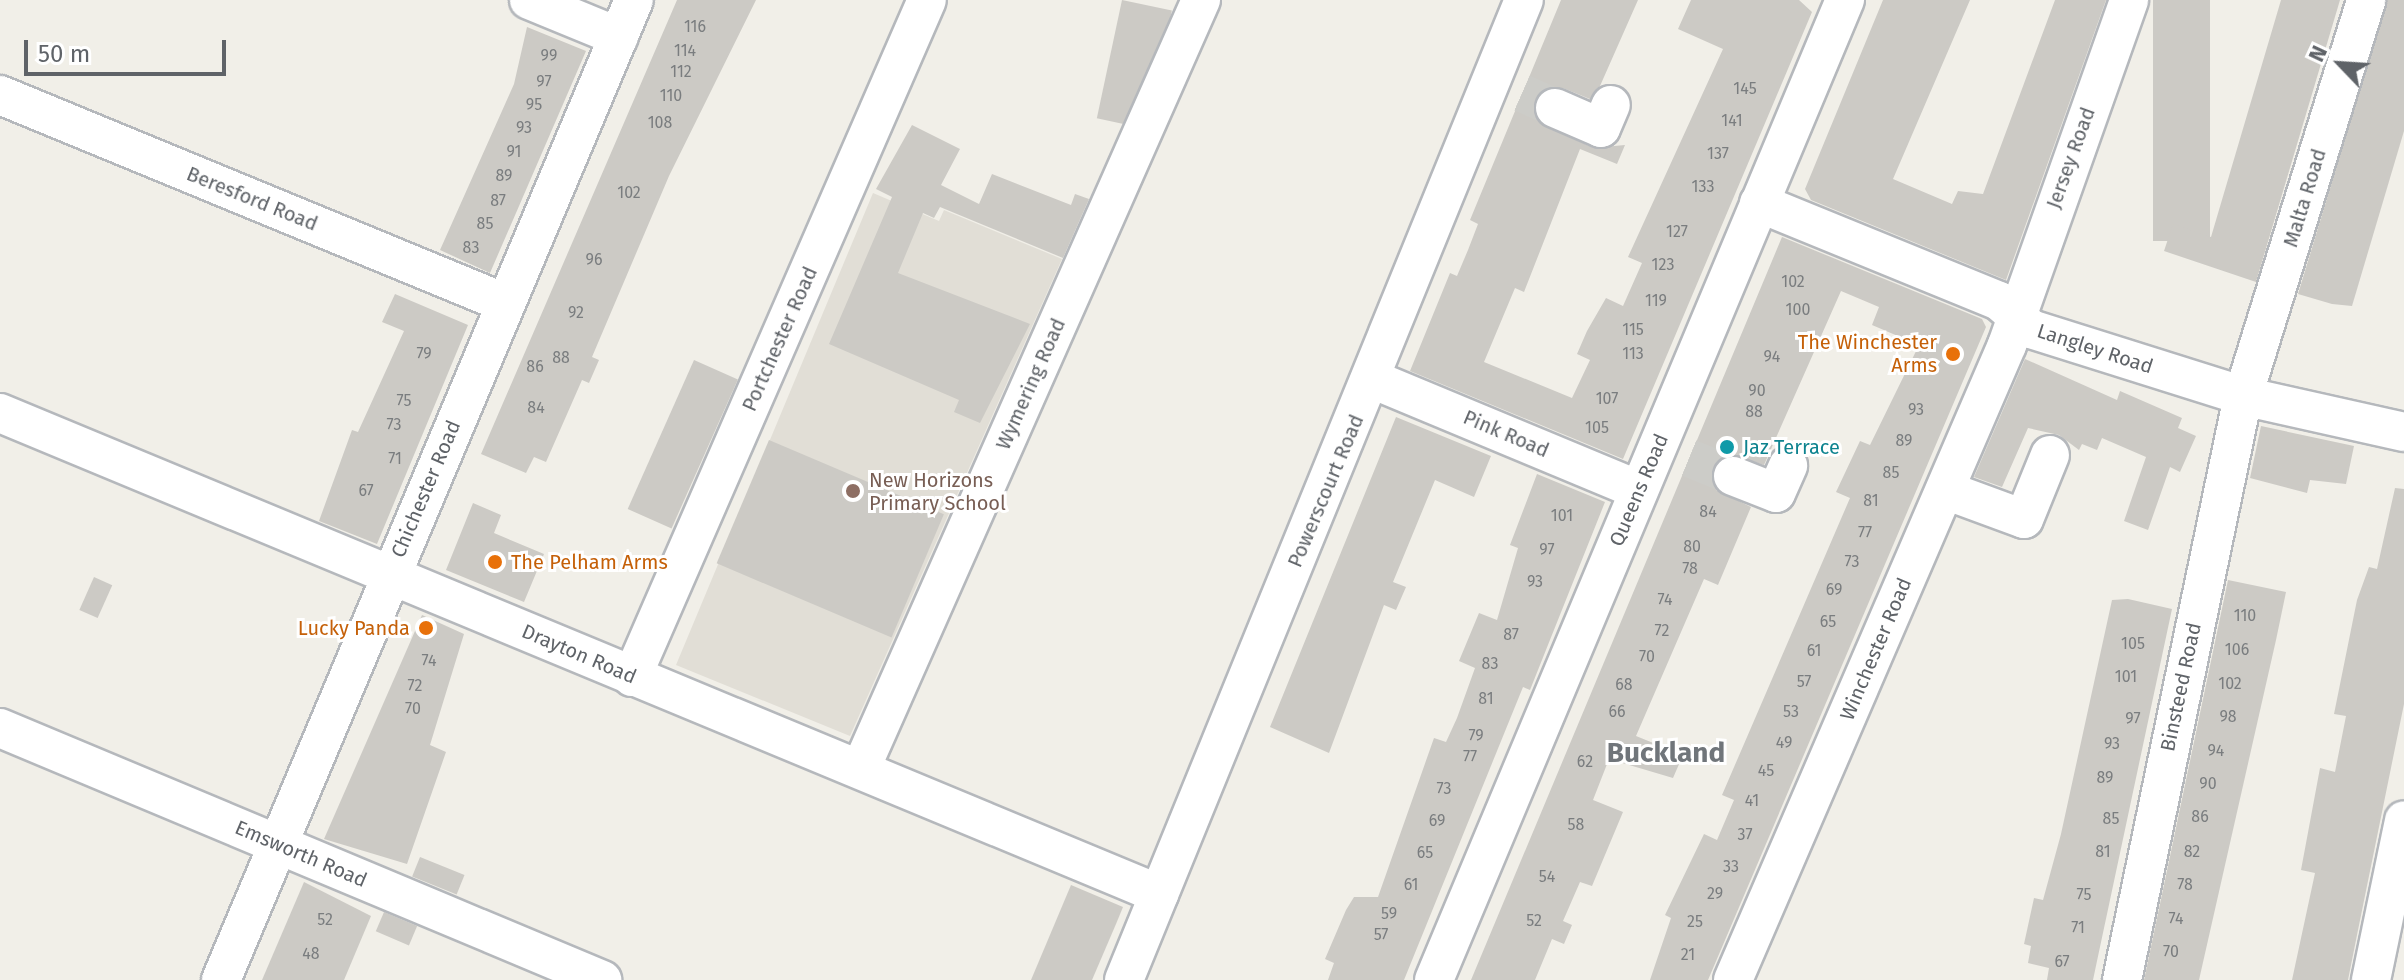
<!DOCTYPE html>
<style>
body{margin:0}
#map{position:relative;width:2404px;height:980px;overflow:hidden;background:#f1efe8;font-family:"Fira Sans",sans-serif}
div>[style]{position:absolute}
.education>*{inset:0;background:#e1ded6}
.building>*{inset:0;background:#cccac5;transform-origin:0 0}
.minor-tunnel>*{height:38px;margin-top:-19px;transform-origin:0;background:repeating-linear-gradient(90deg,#ccccc8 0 38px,transparent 0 57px)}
.roads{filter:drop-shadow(2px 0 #b5b8bc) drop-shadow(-2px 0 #b5b8bc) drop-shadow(0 2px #b5b8bc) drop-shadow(0 -2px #b5b8bc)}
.minor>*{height:38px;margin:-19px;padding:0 19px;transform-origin:19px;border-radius:19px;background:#fff}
.dots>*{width:22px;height:22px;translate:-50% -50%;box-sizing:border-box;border:4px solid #fff;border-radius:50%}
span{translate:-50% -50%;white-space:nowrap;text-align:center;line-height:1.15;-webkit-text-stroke:6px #fff;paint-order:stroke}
.number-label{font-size:16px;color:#7a7d7f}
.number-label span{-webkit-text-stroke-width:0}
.street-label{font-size:20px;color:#5f6368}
.food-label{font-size:20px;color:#c56008}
.right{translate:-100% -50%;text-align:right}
.left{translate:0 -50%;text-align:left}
.culture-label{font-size:20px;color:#0d838f}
.education-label{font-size:20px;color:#785e54}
.district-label{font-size:28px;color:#70757a;font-weight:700}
.north{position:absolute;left:2300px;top:24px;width:80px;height:80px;-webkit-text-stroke:6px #fff;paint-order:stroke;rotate:295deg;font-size:22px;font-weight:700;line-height:32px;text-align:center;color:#5f6368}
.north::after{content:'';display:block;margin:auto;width:28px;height:36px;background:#5f6368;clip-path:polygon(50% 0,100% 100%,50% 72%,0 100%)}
.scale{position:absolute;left:24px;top:40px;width:202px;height:36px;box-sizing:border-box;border:4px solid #5f6368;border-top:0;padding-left:10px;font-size:24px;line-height:28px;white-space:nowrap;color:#5f6368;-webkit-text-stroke:6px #fff;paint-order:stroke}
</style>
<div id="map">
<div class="education">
<i style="clip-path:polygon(873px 193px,939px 221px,944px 210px,1062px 259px,850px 736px,676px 665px)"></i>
</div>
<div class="building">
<i style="clip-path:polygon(677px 0,756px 0,669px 176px,592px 357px,599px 360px,589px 383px,582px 380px,546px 462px,534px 457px,526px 473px,481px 454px)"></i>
<i style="left:1122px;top:0;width:51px;height:121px;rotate:12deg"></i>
<i style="clip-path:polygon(1561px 0,1638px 0,1600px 86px,1590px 99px,1563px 88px,1543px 90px,1535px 100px,1537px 120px,1593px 148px,1625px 145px,1617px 164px,1580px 149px,1524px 292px,1515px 288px,1484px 362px,1572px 398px,1590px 360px,1577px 354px,1587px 331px,1606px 298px,1623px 306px,1642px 263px,1628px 257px,1723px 49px,1678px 29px,1691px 0,1799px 0,1812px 12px,1623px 459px,1410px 371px,1450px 273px,1457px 276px,1468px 250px,1478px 224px,1470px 220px)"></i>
<i style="clip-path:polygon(1883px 0,1970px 0,1893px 179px,1952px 204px,1958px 191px,1983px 194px,2055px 0,2106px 0,2006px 280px,1811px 200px,1805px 189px)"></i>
<i style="left:2153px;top:0;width:57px;height:241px"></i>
<i style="clip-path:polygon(2281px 0,2340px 0,2256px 282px,2164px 251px,2173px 224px,2211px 237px)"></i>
<i style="clip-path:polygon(2387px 0,2404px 0,2404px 131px,2352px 306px,2332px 304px,2298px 294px)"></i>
<i style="clip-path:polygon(527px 27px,586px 51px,490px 273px,440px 250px,514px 84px)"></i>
<i style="clip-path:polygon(912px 125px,960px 149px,941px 185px,979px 204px,992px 174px,1071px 205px,1075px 194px,1089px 199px,1063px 258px,940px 207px,934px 218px,923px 213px,898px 273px,1030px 324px,980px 423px,954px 412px,959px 400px,829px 344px,892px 197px,876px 189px)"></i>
<i style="clip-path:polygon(1782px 237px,1982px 319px,1986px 327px,1708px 980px,1650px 980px,1671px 918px,1665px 915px,1704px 834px,1717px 840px,1734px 800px,1722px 795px,1850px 498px,1836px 492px,1860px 441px,1870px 445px,1919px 345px,1872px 325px,1879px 307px,1841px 291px,1764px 465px,1731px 454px,1712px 469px,1716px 490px,1751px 507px,1718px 585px,1704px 579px,1636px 736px,1683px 755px,1673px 778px,1609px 759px,1593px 800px,1623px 812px,1592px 886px,1580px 882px,1563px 921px,1572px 925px,1564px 944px,1552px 939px,1535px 980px,1471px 980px)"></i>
<i style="clip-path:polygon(395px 294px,468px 325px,377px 544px,319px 521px,352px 430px,358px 432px,404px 331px,382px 322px)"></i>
<i style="clip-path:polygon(2025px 359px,2117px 400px,2120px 391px,2182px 418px,2178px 428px,2196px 436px,2180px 472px,2170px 467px,2148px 530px,2124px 521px,2146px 457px,2102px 438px,2097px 450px,2082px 444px,2079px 450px,2059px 435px,2028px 428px,2002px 487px,1974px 477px)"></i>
<i style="left:694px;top:360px;width:48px;height:163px;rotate:24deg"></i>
<i style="clip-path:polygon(1396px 417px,1491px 456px,1474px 497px,1435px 480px,1393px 582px,1406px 587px,1396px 610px,1384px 605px,1329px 753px,1270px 727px)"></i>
<i style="clip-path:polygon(2261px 426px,2354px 446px,2346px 484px,2310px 480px,2307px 493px,2250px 478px)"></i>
<i style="left:769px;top:440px;width:190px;height:134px;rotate:23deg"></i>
<i style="clip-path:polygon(1537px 474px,1605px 502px,1530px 690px,1523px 687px,1404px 980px,1328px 980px,1334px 963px,1325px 959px,1346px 910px,1354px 897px,1378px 897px,1434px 738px,1446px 742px,1457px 718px,1475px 668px,1459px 661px,1479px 613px,1497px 620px,1518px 548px,1510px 545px)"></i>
<i style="clip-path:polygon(2395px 488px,2404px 489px,2404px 704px,2357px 935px,2348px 980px,2292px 980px,2315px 873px,2301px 870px,2320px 768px,2335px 772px,2346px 716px,2334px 714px,2357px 600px,2369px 567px,2377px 569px)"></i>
<i style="clip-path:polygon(473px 503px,501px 515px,494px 533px,544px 554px,524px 602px,446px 570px)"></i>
<i style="left:94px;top:577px;width:20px;height:36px;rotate:24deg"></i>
<i style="clip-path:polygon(2228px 580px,2286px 592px,2276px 640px,2199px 980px,2144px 980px)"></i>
<i style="clip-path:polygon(2128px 599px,2172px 609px,2097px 961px,2093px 980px,2047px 980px,2049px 968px,2028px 963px,2031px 946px,2024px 944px,2034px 898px,2043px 900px,2061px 834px,2112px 600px)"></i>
<i style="clip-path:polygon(422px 615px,464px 634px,430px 745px,446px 752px,407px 864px,324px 839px)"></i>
<i style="left:420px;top:857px;width:48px;height:21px;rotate:22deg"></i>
<i style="clip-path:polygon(304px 882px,371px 916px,344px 980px,262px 980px)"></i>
<i style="clip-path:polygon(1071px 885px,1123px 907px,1116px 924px,1092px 980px,1031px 980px)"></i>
<i style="left:384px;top:912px;width:36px;height:21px;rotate:23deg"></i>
</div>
<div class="minor-tunnel">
<i style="left:1522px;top:93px;width:36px;rotate:24deg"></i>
<i style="left:1689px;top:458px;width:48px;rotate:22.2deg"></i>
</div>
<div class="roads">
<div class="minor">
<i style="left:529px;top:0;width:97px;rotate:22.3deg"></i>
<i style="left:0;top:95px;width:546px;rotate:22.39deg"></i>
<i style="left:1555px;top:108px;width:50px;rotate:23.5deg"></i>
<i style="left:1601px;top:128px;width:25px;rotate:-67deg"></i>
<i style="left:1759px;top:203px;width:259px;rotate:22.2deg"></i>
<i style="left:1999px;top:301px;width:43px;rotate:41.2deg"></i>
<i style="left:2031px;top:329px;width:222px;rotate:17.5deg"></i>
<i style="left:2243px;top:396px;width:165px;rotate:12.6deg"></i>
<i style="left:1372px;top:379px;width:289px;rotate:22.6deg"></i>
<i style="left:0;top:413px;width:1255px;rotate:22.54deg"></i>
<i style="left:1733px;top:476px;width:46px;rotate:21.6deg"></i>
<i style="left:1776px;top:493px;width:30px;rotate:-66deg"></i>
<i style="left:1945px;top:490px;width:84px;rotate:20.2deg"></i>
<i style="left:2024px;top:519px;width:69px;rotate:-67.9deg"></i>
<i style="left:632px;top:677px;width:738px;rotate:-66.46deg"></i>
<i style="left:0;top:728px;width:653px;rotate:22.71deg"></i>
<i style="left:861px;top:768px;width:840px;rotate:-66.12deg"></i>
<i style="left:221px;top:980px;width:1063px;rotate:-67.15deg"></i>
<i style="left:1124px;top:980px;width:1058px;rotate:-67.8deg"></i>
<i style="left:1434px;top:980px;width:1063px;rotate:-67.25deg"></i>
<i style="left:1733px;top:980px;width:692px;rotate:-66.66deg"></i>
<i style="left:2007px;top:345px;width:366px;rotate:-70.5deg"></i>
<i style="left:2122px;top:980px;width:596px;rotate:-78.29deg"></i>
<i style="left:2243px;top:396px;width:415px;rotate:-72.7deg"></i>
<i style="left:2371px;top:980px;width:163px;rotate:-78.3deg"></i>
</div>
</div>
<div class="dots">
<i style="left:1953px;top:354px;background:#e8710a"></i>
<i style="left:1727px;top:447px;background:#0f9aa8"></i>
<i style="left:853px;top:491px;background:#8d6e63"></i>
<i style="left:495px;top:562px;background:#e8710a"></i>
<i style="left:426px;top:628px;background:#e8710a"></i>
</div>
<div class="number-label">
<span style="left:695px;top:27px">116</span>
<span style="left:685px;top:51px">114</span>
<span style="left:549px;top:56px">99</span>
<span style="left:681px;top:72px">112</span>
<span style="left:544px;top:82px">97</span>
<span style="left:1745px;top:89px">145</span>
<span style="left:671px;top:96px">110</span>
<span style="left:534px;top:105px">95</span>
<span style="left:1732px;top:121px">141</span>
<span style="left:660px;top:123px">108</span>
<span style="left:524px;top:128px">93</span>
<span style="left:514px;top:152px">91</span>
<span style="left:1718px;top:154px">137</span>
<span style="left:504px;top:176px">89</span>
<span style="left:1703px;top:187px">133</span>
<span style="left:629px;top:193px">102</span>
<span style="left:498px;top:201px">87</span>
<span style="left:485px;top:224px">85</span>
<span style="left:1677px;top:232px">127</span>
<span style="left:471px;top:248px">83</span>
<span style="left:594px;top:260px">96</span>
<span style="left:1663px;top:265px">123</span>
<span style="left:1793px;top:282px">102</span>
<span style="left:1656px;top:301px">119</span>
<span style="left:1798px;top:310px">100</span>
<span style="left:576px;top:313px">92</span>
<span style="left:1633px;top:330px">115</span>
<span style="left:424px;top:354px">79</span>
<span style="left:1633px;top:354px">113</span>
<span style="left:1772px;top:357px">94</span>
<span style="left:561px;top:358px">88</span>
<span style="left:535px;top:367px">86</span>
<span style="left:1757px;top:391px">90</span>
<span style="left:1607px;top:399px">107</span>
<span style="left:404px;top:401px">75</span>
<span style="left:536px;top:408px">84</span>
<span style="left:1916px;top:410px">93</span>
<span style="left:1754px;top:412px">88</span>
<span style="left:394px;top:425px">73</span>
<span style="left:1597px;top:428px">105</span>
<span style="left:1904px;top:441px">89</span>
<span style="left:395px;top:459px">71</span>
<span style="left:1891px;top:473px">85</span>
<span style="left:366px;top:491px">67</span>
<span style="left:1871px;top:501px">81</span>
<span style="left:1708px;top:512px">84</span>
<span style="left:1562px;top:516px">101</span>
<span style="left:1865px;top:533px">77</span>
<span style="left:1692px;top:547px">80</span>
<span style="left:1547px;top:550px">97</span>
<span style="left:1852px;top:562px">73</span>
<span style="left:1690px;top:569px">78</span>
<span style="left:1535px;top:582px">93</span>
<span style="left:1834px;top:590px">69</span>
<span style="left:1665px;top:600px">74</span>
<span style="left:2245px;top:616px">110</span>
<span style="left:1828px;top:622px">65</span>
<span style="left:1662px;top:631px">72</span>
<span style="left:1511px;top:635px">87</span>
<span style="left:2133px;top:644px">105</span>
<span style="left:2237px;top:650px">106</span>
<span style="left:1814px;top:651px">61</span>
<span style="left:1647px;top:657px">70</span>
<span style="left:429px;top:661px">74</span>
<span style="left:1490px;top:664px">83</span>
<span style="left:2126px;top:677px">101</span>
<span style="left:1804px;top:682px">57</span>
<span style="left:2230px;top:684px">102</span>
<span style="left:1624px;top:685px">68</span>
<span style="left:415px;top:686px">72</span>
<span style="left:1486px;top:699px">81</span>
<span style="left:413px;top:709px">70</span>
<span style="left:1617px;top:712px">66</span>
<span style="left:1791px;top:712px">53</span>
<span style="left:2228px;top:717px">98</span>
<span style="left:2133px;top:719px">97</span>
<span style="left:1476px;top:736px">79</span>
<span style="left:1784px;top:743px">49</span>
<span style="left:2112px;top:744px">93</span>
<span style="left:2216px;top:751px">94</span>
<span style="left:1470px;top:757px">77</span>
<span style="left:1585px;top:762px">62</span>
<span style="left:1766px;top:771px">45</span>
<span style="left:2105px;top:778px">89</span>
<span style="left:2208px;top:784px">90</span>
<span style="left:1444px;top:789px">73</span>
<span style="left:1752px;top:801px">41</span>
<span style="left:2200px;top:817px">86</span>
<span style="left:2111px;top:819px">85</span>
<span style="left:1437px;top:821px">69</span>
<span style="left:1576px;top:825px">58</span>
<span style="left:1745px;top:835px">37</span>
<span style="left:2103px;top:852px">81</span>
<span style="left:2192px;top:852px">82</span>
<span style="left:1425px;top:853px">65</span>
<span style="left:1731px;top:867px">33</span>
<span style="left:1547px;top:877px">54</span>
<span style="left:1411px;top:885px">61</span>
<span style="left:2185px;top:885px">78</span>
<span style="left:1715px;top:894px">29</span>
<span style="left:2084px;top:895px">75</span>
<span style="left:1389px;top:914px">59</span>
<span style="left:2176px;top:919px">74</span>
<span style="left:325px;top:920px">52</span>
<span style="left:1534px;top:921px">52</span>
<span style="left:1695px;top:922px">25</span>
<span style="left:2078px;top:928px">71</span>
<span style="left:1381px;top:935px">57</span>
<span style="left:2171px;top:952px">70</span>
<span style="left:311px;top:954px">48</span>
<span style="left:1688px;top:955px">21</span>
<span style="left:2062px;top:962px">67</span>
</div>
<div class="street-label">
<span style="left:2071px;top:158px;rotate:-70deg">Jersey Road</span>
<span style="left:2305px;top:198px;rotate:-73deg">Malta Road</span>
<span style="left:252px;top:199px;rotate:22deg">Beresford Road</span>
<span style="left:780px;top:339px;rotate:-66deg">Portchester Road</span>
<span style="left:2095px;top:349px;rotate:18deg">Langley Road</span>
<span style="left:1031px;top:384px;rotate:-66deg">Wymering Road</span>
<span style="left:1506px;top:434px;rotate:23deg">Pink Road</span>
<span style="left:426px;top:489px;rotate:-67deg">Chichester Road</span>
<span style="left:1639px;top:490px;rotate:-67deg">Queens Road</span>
<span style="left:1326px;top:491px;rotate:-67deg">Powerscourt Road</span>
<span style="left:1876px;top:649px;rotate:-67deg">Winchester Road</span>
<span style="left:579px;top:654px;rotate:23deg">Drayton Road</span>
<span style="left:2181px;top:687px;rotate:-78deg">Binsteed Road</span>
<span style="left:301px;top:854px;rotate:23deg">Emsworth Road</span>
</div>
<div class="food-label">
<span class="right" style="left:1937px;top:354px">The Winchester<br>Arms</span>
<span class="left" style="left:511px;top:562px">The Pelham Arms</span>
<span class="right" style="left:410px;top:628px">Lucky Panda</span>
</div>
<div class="culture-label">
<span class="left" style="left:1743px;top:447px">Jaz Terrace</span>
</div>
<div class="education-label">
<span class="left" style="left:869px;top:492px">New Horizons<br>Primary School</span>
</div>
<div class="district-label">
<span style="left:1666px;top:753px">Buckland</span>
</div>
<div class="north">N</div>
<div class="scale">50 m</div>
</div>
